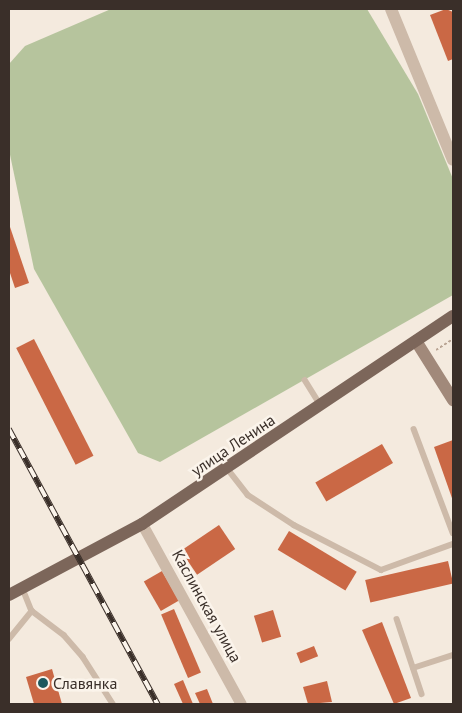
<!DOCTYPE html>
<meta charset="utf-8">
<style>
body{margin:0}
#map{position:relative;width:462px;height:713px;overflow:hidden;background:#f4eade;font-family:"PT Sans",sans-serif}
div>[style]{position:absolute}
.green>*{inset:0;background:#b6c49d}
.building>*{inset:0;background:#ca6845;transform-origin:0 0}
.path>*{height:2px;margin-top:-1px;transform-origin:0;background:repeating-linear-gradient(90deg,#b9a493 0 2.5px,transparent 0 5px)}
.service>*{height:5.5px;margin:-2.75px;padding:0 2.75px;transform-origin:2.75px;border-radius:2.75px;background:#cdbaa9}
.minor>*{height:11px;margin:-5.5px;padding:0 5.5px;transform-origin:5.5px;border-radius:5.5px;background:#cdbaa9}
.tertiary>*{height:12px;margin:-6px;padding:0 6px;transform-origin:6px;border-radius:6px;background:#cdbaa9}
.secondary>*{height:12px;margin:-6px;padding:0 6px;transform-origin:6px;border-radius:6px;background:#a1897a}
.primary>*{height:12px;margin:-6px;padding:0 6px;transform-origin:6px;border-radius:6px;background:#7c665a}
.rail>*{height:5.5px;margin-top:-2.75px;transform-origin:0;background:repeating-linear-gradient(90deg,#fbf4eb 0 11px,#3a2f29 0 22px);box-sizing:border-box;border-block:1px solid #3a2f29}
.dots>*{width:14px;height:14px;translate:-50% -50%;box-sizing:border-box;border:2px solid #fbf4eb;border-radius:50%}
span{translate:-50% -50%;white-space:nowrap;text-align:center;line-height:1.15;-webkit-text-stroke:5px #fbf4eb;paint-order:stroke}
.street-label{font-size:16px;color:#3a2f29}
.poi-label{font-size:16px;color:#3a2f29}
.left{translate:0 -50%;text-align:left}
.frame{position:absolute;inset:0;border:10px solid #3a2f29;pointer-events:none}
</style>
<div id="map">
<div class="green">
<i style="clip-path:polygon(111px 9px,367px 9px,418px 94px,453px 179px,453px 295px,160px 462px,138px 453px,34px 269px,9px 150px,9px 64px,25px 46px)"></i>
</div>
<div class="building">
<i style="clip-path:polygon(446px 9px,453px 12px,453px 59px,448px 61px,430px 15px)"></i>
<i style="clip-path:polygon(9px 224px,29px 283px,15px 288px,9px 270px)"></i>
<i style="left:34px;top:339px;width:131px;height:20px;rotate:63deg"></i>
<i style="clip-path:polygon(453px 440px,453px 501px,434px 447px)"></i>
<i style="left:382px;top:444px;width:22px;height:77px;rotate:60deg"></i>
<i style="left:219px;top:525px;width:29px;height:46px;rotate:56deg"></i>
<i style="left:289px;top:531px;width:79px;height:22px;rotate:31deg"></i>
<i style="left:448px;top:561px;width:23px;height:85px;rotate:77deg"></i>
<i style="left:162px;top:571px;width:34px;height:21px;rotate:60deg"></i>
<i style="left:174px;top:609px;width:69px;height:14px;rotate:67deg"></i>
<i style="left:273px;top:610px;width:28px;height:20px;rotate:73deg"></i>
<i style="clip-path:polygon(382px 622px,411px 698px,394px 704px,362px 630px)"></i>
<i style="left:314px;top:646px;width:11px;height:19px;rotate:68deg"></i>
<i style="clip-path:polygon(52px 669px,62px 704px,34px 704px,26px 677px)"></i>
<i style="clip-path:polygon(183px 680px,193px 704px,183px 704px,174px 684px)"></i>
<i style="clip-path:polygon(327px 681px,332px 702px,308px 704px,303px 687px)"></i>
<i style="clip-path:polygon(207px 689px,213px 704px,200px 704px,195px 693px)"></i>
</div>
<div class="path">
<i style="left:436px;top:350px;width:20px;rotate:-33deg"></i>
</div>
<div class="service">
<i style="left:305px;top:380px;width:28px;rotate:58deg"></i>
<i style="left:414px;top:429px;width:111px;rotate:69.4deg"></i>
<i style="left:227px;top:468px;width:34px;rotate:52deg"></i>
<i style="left:248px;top:495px;width:55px;rotate:33.1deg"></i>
<i style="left:294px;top:525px;width:98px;rotate:27.3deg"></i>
<i style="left:381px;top:570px;width:77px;rotate:-19.9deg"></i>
<i style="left:23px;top:589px;width:24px;rotate:68deg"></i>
<i style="left:32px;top:611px;width:40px;rotate:37deg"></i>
<i style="left:64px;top:635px;width:29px;rotate:49deg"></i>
<i style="left:83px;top:657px;width:56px;rotate:57.4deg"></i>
<i style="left:397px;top:619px;width:79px;rotate:71.6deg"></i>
<i style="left:9px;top:639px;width:36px;rotate:-51deg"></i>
<i style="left:413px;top:668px;width:42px;rotate:-18deg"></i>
</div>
<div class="minor">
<i style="left:142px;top:524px;width:205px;rotate:61.2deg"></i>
</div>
<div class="tertiary">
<i style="left:391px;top:9px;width:163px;rotate:67.7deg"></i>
</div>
<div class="secondary">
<i style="left:416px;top:341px;width:70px;rotate:57.9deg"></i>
</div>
<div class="primary">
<i style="left:9px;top:595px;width:151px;rotate:-28.1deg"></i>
<i style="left:142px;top:524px;width:374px;rotate:-33.8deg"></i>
</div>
<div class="rail">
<i style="left:9px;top:429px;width:313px;rotate:61.6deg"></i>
</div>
<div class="dots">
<i style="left:43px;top:683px;background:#1d585d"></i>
</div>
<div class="street-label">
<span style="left:233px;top:445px;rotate:-34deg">улица Ленина</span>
<span style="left:207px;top:606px;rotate:61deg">Каслинская улица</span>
</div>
<div class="poi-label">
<span class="left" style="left:53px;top:683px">Славянка</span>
</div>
<div class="frame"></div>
</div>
